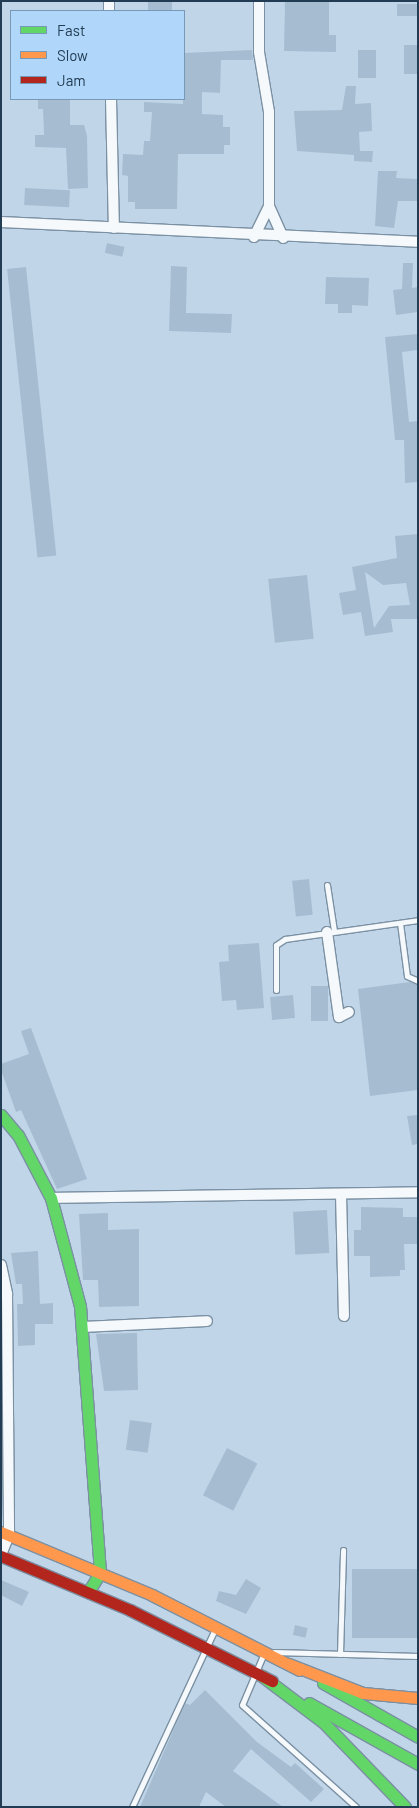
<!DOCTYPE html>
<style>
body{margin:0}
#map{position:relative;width:419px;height:1808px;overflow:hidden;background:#c1d5e8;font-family:Barlow,sans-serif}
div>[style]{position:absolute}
.building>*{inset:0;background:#a6bdd1;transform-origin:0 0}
.roads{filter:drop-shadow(1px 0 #7b91a3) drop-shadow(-1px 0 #7b91a3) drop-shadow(0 1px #7b91a3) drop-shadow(0 -1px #7b91a3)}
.lane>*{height:5px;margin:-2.5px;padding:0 2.5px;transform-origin:2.5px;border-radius:2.5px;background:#f6f9fc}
.street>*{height:10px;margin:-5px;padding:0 5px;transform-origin:5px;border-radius:5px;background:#f6f9fc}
.fast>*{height:11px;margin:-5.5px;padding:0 5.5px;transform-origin:5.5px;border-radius:5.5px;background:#63d668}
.slow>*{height:11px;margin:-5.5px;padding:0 5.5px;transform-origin:5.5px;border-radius:5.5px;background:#ff974d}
.jam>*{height:11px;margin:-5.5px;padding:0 5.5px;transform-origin:5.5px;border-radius:5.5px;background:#b3261e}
span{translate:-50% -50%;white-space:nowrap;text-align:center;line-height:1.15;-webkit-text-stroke:4px #b0d6f9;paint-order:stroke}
.frame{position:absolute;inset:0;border:2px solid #213c53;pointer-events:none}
.legend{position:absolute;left:10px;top:10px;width:175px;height:90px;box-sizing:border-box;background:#b0d6f9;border:1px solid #7798b7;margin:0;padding:6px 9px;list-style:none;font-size:15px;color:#213c53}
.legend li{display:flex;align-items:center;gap:10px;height:25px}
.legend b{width:25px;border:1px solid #7798b7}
</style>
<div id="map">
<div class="building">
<i style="left:148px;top:1px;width:24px;height:10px"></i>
<i style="clip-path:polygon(285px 1px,329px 1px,329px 35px,336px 35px,336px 52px,284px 51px)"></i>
<i style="left:418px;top:4px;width:12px;height:21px;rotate:90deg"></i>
<i style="left:404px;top:45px;width:14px;height:29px"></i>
<i style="clip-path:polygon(252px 50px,253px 60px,221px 60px,220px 93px,202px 92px,202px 114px,223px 115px,223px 127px,230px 127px,230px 145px,224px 145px,224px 154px,178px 154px,177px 209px,135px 209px,135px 202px,128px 202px,128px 176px,122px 175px,123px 154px,143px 155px,144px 141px,150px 141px,152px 112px,144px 112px,144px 102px,183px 104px,184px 53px)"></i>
<i style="left:358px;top:50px;width:18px;height:28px"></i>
<i style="clip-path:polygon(346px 86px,356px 86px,355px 104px,371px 103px,372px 131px,359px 132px,360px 151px,373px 151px,372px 162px,354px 161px,354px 155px,297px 151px,294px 111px,342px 110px)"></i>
<i style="clip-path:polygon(38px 99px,70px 99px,70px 125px,84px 125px,87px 136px,88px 188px,68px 189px,66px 148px,35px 147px,35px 135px,44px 135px,43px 109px,38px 109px)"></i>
<i style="clip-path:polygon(378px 171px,397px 171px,396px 178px,418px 179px,418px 201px,398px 201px,394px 228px,375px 226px)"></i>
<i style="left:25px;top:188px;width:45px;height:17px;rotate:3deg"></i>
<i style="left:107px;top:243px;width:18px;height:10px;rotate:13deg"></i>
<i style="clip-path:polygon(403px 263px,413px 263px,412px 288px,418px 287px,418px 312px,396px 315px,393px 290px,402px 289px)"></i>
<i style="clip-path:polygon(171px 266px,187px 267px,186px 313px,232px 314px,231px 333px,169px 331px)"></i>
<i style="left:26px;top:267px;width:290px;height:19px;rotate:84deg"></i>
<i style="clip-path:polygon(326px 277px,369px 278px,368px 306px,352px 305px,352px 313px,338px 313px,338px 304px,325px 304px)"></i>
<i style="clip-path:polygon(418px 334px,418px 350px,402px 352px,409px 422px,418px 421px,418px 482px,405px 483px,404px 440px,395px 440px,385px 337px)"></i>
<i style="clip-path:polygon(evenodd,418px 534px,418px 619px,391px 619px,393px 632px,365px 636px,361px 612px,343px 615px,339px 593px,356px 590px,352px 567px,397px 558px,395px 536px,418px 534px,365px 572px,383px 585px,406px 583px,410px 605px,389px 606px,374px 628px,365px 572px)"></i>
<i style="left:307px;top:575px;width:64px;height:39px;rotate:84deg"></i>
<i style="left:309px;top:879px;width:36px;height:17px;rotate:84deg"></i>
<i style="clip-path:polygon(259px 943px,264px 1008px,237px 1010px,236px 1000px,222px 1001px,219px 962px,229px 961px,228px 945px)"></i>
<i style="clip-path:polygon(410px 982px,418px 985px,418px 1090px,370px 1096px,358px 989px)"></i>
<i style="left:311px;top:986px;width:17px;height:35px"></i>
<i style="left:293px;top:995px;width:23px;height:23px;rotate:85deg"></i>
<i style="clip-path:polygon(31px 1028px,87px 1179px,57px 1189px,21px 1110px,16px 1112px,1px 1070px,1px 1064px,29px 1054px,21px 1031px)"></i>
<i style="clip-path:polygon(418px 1115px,418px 1144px,412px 1145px,407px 1116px)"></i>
<i style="clip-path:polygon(361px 1207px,403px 1208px,403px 1217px,418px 1217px,418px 1244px,404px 1244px,405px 1270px,400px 1270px,400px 1276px,370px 1277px,370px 1256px,354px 1256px,354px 1230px,361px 1230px)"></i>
<i style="left:327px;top:1210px;width:43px;height:34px;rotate:87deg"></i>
<i style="clip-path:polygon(108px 1213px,108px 1230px,139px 1229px,139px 1306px,99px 1307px,98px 1280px,83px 1280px,79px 1214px)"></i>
<i style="clip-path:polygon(38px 1251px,40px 1304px,53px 1303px,53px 1324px,35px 1324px,35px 1345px,18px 1346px,17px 1304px,23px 1304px,22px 1284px,16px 1284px,11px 1253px)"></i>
<i style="clip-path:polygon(137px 1333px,138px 1390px,104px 1391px,96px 1334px)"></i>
<i style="left:130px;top:1420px;width:22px;height:30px;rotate:8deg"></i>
<i style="left:227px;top:1448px;width:34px;height:53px;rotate:27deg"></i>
<i style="left:352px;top:1569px;width:66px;height:69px"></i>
<i style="clip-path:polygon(246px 1579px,261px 1588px,246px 1614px,216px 1601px,219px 1591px,236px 1595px)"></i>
<i style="clip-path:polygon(1px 1580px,29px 1592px,22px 1606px,1px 1595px)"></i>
<i style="left:295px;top:1625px;width:13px;height:10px;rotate:13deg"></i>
<i style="clip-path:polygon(205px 1690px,257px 1742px,291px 1767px,295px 1763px,324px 1789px,311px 1802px,251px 1749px,233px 1771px,283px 1807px,226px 1807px,206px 1792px,199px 1807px,140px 1807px,185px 1703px,190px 1705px)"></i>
</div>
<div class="roads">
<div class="lane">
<i style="left:327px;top:885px;width:47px;rotate:81.3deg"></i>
<i style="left:400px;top:923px;width:53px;rotate:82.5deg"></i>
<i style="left:407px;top:976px;width:12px;rotate:24deg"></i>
<i style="left:276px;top:990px;width:45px;rotate:-90deg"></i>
<i style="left:276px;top:945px;width:11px;rotate:-34deg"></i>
<i style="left:285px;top:939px;width:134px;rotate:-8.1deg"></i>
<i style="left:274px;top:1652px;width:144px;rotate:1.6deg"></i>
<i style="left:264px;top:1653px;width:56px;rotate:112.9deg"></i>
<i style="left:242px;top:1705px;width:153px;rotate:41.8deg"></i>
<i style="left:340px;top:1654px;width:104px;rotate:-88.3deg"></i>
<i style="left:132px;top:1807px;width:196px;rotate:-65deg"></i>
</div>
<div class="street">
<i style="left:109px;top:1px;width:10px;rotate:90deg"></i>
<i style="left:259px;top:1px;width:51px;rotate:90deg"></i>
<i style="left:259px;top:52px;width:61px;rotate:80.5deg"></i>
<i style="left:269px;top:112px;width:94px;rotate:90deg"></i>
<i style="left:269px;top:206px;width:35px;rotate:66deg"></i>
<i style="left:111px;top:99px;width:129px;rotate:88.7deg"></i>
<i style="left:1px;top:222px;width:417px;rotate:2.7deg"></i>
<i style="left:254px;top:237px;width:34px;rotate:-64deg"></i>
<i style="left:327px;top:932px;width:86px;rotate:82deg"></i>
<i style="left:339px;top:1017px;width:11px;rotate:-27deg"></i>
<i style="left:341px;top:1194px;width:122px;rotate:88.6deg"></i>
<i style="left:51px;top:1198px;width:367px;rotate:-0.9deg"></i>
<i style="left:1px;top:1265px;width:30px;rotate:78deg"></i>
<i style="left:7px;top:1294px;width:241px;rotate:89.5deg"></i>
<i style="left:9px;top:1535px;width:22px;rotate:112deg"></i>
<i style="left:82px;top:1327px;width:125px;rotate:-2.7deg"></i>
</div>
<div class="fast">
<i style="left:1px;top:1115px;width:26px;rotate:50deg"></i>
<i style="left:18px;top:1135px;width:71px;rotate:62.4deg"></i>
<i style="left:51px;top:1198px;width:112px;rotate:75deg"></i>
<i style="left:80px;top:1306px;width:268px;rotate:85.7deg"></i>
<i style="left:100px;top:1573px;width:22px;rotate:122deg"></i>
<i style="left:262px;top:1676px;width:76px;rotate:37deg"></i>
<i style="left:323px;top:1722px;width:118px;rotate:46deg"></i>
<i style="left:323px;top:1683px;width:109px;rotate:29.6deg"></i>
<i style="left:309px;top:1703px;width:125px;rotate:29.2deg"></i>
</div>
<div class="slow">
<i style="left:1px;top:1532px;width:164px;rotate:22.6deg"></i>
<i style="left:152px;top:1595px;width:165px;rotate:27deg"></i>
<i style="left:289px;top:1664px;width:79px;rotate:21.4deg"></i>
<i style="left:363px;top:1693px;width:55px;rotate:5.2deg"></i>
</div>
<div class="jam">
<i style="left:1px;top:1556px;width:140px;rotate:22.7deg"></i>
<i style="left:130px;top:1610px;width:159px;rotate:26.6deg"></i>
</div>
</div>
<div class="frame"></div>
<ul class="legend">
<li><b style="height:6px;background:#63d668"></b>Fast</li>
<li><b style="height:6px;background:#ff974d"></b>Slow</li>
<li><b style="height:6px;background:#b3261e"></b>Jam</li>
</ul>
</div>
